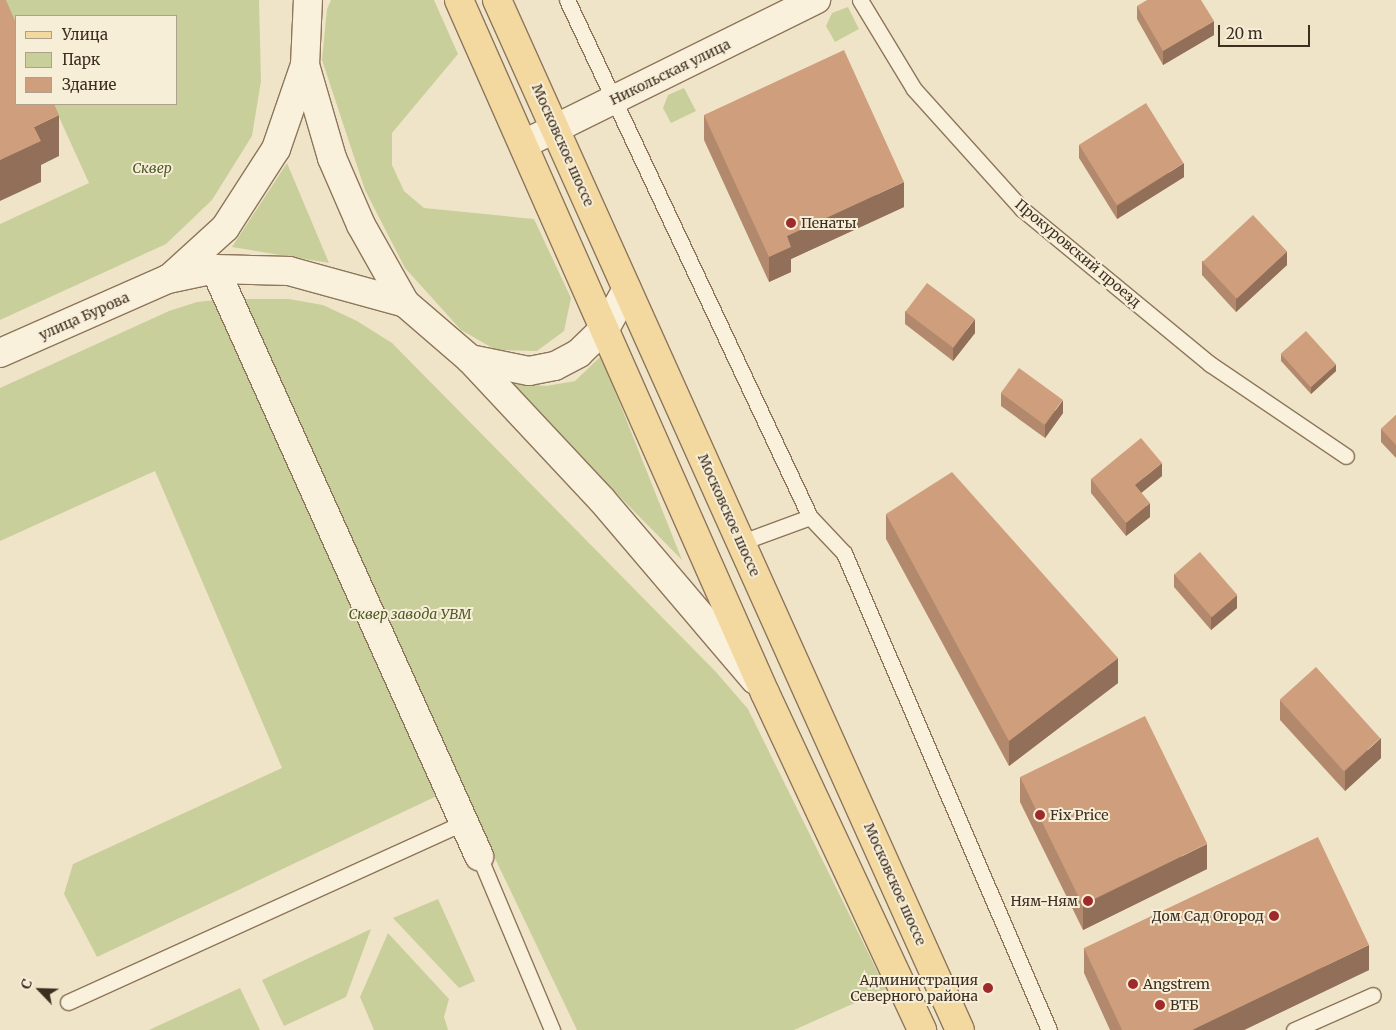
<!DOCTYPE html>
<meta charset="utf-8">
<style>
body{margin:0}
#map{position:relative;width:1396px;height:1030px;overflow:hidden;background:#f0e4c8;font-family:Merriweather,serif}
div>[style]{position:absolute}
.green>*{inset:0;background:#c9cf9b}
.roads{filter:drop-shadow(1px 0 #8d765c) drop-shadow(-1px 0 #8d765c) drop-shadow(0 1px #8d765c) drop-shadow(0 -1px #8d765c)}
.service>*{height:15px;margin:-7.5px;padding:0 7.5px;transform-origin:7.5px;border-radius:7.5px;background:#faf1dc}
.minor>*{height:28px;margin:-14px;padding:0 14px;transform-origin:14px;border-radius:14px;background:#faf1dc}
.secondary>*{height:28px;margin:-14px;padding:0 14px;transform-origin:14px;border-radius:14px;background:#faf1dc}
.primary>*{height:28px;margin:-14px;padding:0 14px;transform-origin:14px;border-radius:14px;background:#f3d9a0}
.wall>*{inset:0;background:#b2896c}
.shaded-wall>*{inset:0;background:#916f58}
.building>*{inset:0;background:#cf9f7d;transform-origin:0 0}
.dots>*{width:14px;height:14px;translate:-50% -50%;box-sizing:border-box;border:2px solid #f7eed8;border-radius:50%}
span{translate:-50% -50%;white-space:nowrap;text-align:center;line-height:1.15;-webkit-text-stroke:4px #f7eed8;paint-order:stroke}
.street-label{font-size:14px;color:#3d2e20}
.park-label{font-size:14px;color:#4d5a26;font-style:italic}
.poi-label{font-size:14px;color:#3d2e20}
.left{translate:0 -50%;text-align:left}
.right{translate:-100% -50%;text-align:right}
.legend{position:absolute;left:15px;top:15px;width:162px;height:90px;box-sizing:border-box;background:#f7eed8;border:1px solid #ada18e;margin:0;padding:6px 9px;list-style:none;font-size:15px;color:#3d2e20}
.legend li{display:flex;align-items:center;gap:10px;height:25px}
.legend b{width:25px;border:1px solid #ada18e}
.north{position:absolute;left:15px;top:965px;width:50px;height:50px;-webkit-text-stroke:4px #f7eed8;paint-order:stroke;rotate:294deg;font-size:14px;font-weight:700;line-height:20px;text-align:center;color:#3d2e20}
.north::after{content:'';display:block;margin:auto;width:18px;height:22px;background:#3d2e20;clip-path:polygon(50% 0,100% 100%,50% 72%,0 100%)}
.scale{position:absolute;left:1218px;top:25px;width:92px;height:22px;box-sizing:border-box;border:2px solid #3d2e20;border-top:0;padding-left:6px;font-size:15px;line-height:18px;white-space:nowrap;color:#3d2e20;-webkit-text-stroke:4px #f7eed8;paint-order:stroke}
</style>
<div id="map">
<div class="green">
<i style="clip-path:polygon(4px 0,259px 0,261px 81px,252px 136px,212px 200px,166px 244px,0 320px,0 224px,89px 183px,53px 104px,176px 104px,176px 16px,16px 16px,16px 25px)"></i>
<i style="clip-path:polygon(331px 0,434px 0,458px 54px,392px 133px,392px 165px,404px 191px,424px 208px,534px 219px,571px 298px,564px 331px,537px 351px,496px 350px,461px 330px,405px 268px,365px 190px,322px 60px,327px 9px)"></i>
<i style="clip-path:polygon(848px 7px,859px 29px,835px 42px,826px 26px,832px 13px)"></i>
<i style="clip-path:polygon(684px 88px,696px 111px,671px 123px,663px 108px,668px 95px)"></i>
<i style="clip-path:polygon(287px 163px,329px 263px,232px 247px)"></i>
<i style="clip-path:polygon(226px 299px,289px 299px,323px 305px,357px 321px,392px 343px,716px 672px,748px 709px,886px 989px,794px 1030px,577px 1030px,460px 785px,97px 957px,64px 894px,73px 864px,282px 768px,155px 471px,0 541px,0 388px,169px 311px,197px 302px)"></i>
<i style="clip-path:polygon(601px 356px,682px 560px,507px 382px,546px 386px,575px 381px)"></i>
<i style="clip-path:polygon(438px 899px,475px 981px,459px 988px,393px 918px)"></i>
<i style="clip-path:polygon(371px 929px,346px 997px,284px 1026px,262px 980px)"></i>
<i style="clip-path:polygon(388px 933px,449px 999px,444px 1017px,448px 1030px,374px 1030px,360px 997px)"></i>
<i style="clip-path:polygon(240px 988px,260px 1030px,149px 1030px)"></i>
</div>
<div class="roads">
<div class="service">
<i style="left:567px;top:0;width:571px;rotate:64.83deg"></i>
<i style="left:810px;top:517px;width:50px;rotate:46.6deg"></i>
<i style="left:844px;top:553px;width:519px;rotate:66.74deg"></i>
<i style="left:860px;top:0;width:104px;rotate:58.8deg"></i>
<i style="left:914px;top:89px;width:161px;rotate:48deg"></i>
<i style="left:1022px;top:209px;width:244px;rotate:39.5deg"></i>
<i style="left:1210px;top:364px;width:164px;rotate:34.1deg"></i>
<i style="left:742px;top:542px;width:72px;rotate:-20.2deg"></i>
<i style="left:479px;top:856px;width:189px;rotate:67.2deg"></i>
<i style="left:68px;top:1002px;width:436px;rotate:-24.4deg"></i>
<i style="left:1294px;top:1030px;width:86px;rotate:-23.9deg"></i>
</div>
<div class="minor">
<i style="left:524px;top:144px;width:326px;rotate:-26.3deg"></i>
<i style="left:215px;top:269px;width:644px;rotate:65.78deg"></i>
</div>
<div class="secondary">
<i style="left:305px;top:65px;width:97px;rotate:73.8deg"></i>
<i style="left:332px;top:158px;width:73px;rotate:66.6deg"></i>
<i style="left:361px;top:225px;width:90px;rotate:60.6deg"></i>
<i style="left:171px;top:277px;width:73px;rotate:-42.2deg"></i>
<i style="left:225px;top:228px;width:94px;rotate:-57.2deg"></i>
<i style="left:276px;top:149px;width:89px;rotate:-71deg"></i>
<i style="left:305px;top:65px;width:65px;rotate:-87.4deg"></i>
<i style="left:0;top:353px;width:184px;rotate:-23.8deg"></i>
<i style="left:168px;top:279px;width:48px;rotate:-12deg"></i>
<i style="left:215px;top:269px;width:74px;rotate:1.5deg"></i>
<i style="left:289px;top:271px;width:120px;rotate:15.4deg"></i>
<i style="left:405px;top:303px;width:86px;rotate:40.7deg"></i>
<i style="left:470px;top:359px;width:193px;rotate:46.9deg"></i>
<i style="left:602px;top:500px;width:236px;rotate:49.6deg"></i>
<i style="left:470px;top:359px;width:60px;rotate:11.5deg"></i>
<i style="left:529px;top:371px;width:26px;rotate:-11deg"></i>
<i style="left:555px;top:366px;width:27px;rotate:-28deg"></i>
<i style="left:579px;top:353px;width:37px;rotate:-44deg"></i>
<i style="left:606px;top:327px;width:43px;rotate:-61.1deg"></i>
</div>
<div class="primary">
<i style="left:459px;top:0;width:758px;rotate:66.18deg"></i>
<i style="left:765px;top:693px;width:372px;rotate:65deg"></i>
<i style="left:497px;top:0;width:1129px;rotate:65.8deg"></i>
</div>
</div>
<div class="wall">
<i style="clip-path:polygon(1137px 6px,1214px 35px,1163px 65px,1137px 19px)"></i>
<i style="clip-path:polygon(704px 115px,904px 207px,791px 259px,791px 272px,769px 282px,704px 140px)"></i>
<i style="clip-path:polygon(1079px 145px,1184px 177px,1117px 219px,1079px 158px)"></i>
<i style="clip-path:polygon(1202px 261px,1287px 265px,1236px 312px,1202px 275px)"></i>
<i style="clip-path:polygon(905px 311px,975px 333px,953px 361px,905px 324px)"></i>
<i style="clip-path:polygon(1281px 354px,1336px 371px,1311px 394px,1281px 361px)"></i>
<i style="clip-path:polygon(1001px 393px,1063px 413px,1045px 438px,1001px 406px)"></i>
<i style="clip-path:polygon(1396px 415px,1396px 458px,1381px 442px,1381px 429px)"></i>
<i style="clip-path:polygon(1162px 476px,1141px 493px,1150px 517px,1126px 536px,1091px 493px,1091px 479px)"></i>
<i style="clip-path:polygon(886px 514px,1118px 683px,1009px 766px,886px 539px)"></i>
<i style="clip-path:polygon(1174px 574px,1237px 608px,1211px 630px,1174px 587px)"></i>
<i style="clip-path:polygon(1280px 700px,1381px 758px,1345px 791px,1280px 720px)"></i>
<i style="clip-path:polygon(1020px 777px,1207px 869px,1083px 930px,1020px 802px)"></i>
<i style="clip-path:polygon(1084px 948px,1369px 970px,1244px 1030px,1110px 1030px,1084px 973px)"></i>
</div>
<div class="shaded-wall">
<i style="clip-path:polygon(1214px 21px,1214px 35px,1163px 65px,1163px 51px)"></i>
<i style="clip-path:polygon(59px 115px,59px 156px,41px 165px,41px 182px,0 201px,0 160px,34px 127px)"></i>
<i style="clip-path:polygon(1184px 163px,1184px 177px,1117px 219px,1117px 206px)"></i>
<i style="clip-path:polygon(904px 182px,904px 207px,791px 259px,791px 272px,769px 282px,769px 257px,787px 236px)"></i>
<i style="clip-path:polygon(1287px 251px,1287px 265px,1236px 312px,1236px 298px)"></i>
<i style="clip-path:polygon(975px 319px,975px 333px,953px 361px,953px 348px)"></i>
<i style="clip-path:polygon(1336px 364px,1336px 371px,1311px 394px,1311px 387px)"></i>
<i style="clip-path:polygon(1063px 400px,1063px 413px,1045px 438px,1045px 425px)"></i>
<i style="clip-path:polygon(1162px 463px,1162px 476px,1135px 498px,1135px 485px)"></i>
<i style="clip-path:polygon(1150px 503px,1150px 517px,1126px 536px,1126px 523px)"></i>
<i style="clip-path:polygon(1237px 595px,1237px 608px,1211px 630px,1211px 616px)"></i>
<i style="clip-path:polygon(1118px 658px,1118px 683px,1009px 766px,1009px 741px)"></i>
<i style="clip-path:polygon(1381px 738px,1381px 758px,1345px 791px,1345px 771px)"></i>
<i style="clip-path:polygon(1207px 844px,1207px 869px,1083px 930px,1083px 905px)"></i>
<i style="clip-path:polygon(1369px 945px,1369px 970px,1244px 1030px,1192px 1030px)"></i>
</div>
<div class="building">
<i style="clip-path:polygon(0 0,6px 0,16px 23px,16px 104px,54px 104px,59px 115px,34px 127px,41px 141px,0 160px)"></i>
<i style="clip-path:polygon(1147px 0,1201px 0,1214px 21px,1163px 51px,1137px 6px)"></i>
<i style="clip-path:polygon(844px 50px,904px 182px,787px 236px,791px 247px,769px 257px,704px 115px)"></i>
<i style="left:1146px;top:103px;width:71px;height:79px;rotate:58deg"></i>
<i style="left:1253px;top:215px;width:50px;height:69px;rotate:47deg"></i>
<i style="left:927px;top:283px;width:60px;height:36px;rotate:37deg"></i>
<i style="left:1306px;top:331px;width:45px;height:34px;rotate:48deg"></i>
<i style="left:1019px;top:368px;width:54px;height:31px;rotate:36deg"></i>
<i style="clip-path:polygon(1396px 415px,1396px 445px,1381px 429px)"></i>
<i style="clip-path:polygon(1141px 438px,1162px 463px,1135px 485px,1150px 503px,1126px 523px,1091px 479px)"></i>
<i style="clip-path:polygon(952px 472px,1118px 658px,1009px 741px,886px 514px)"></i>
<i style="left:1200px;top:552px;width:57px;height:34px;rotate:49deg"></i>
<i style="left:1316px;top:667px;width:96px;height:49px;rotate:48deg"></i>
<i style="left:1145px;top:716px;width:142px;height:139px;rotate:64deg"></i>
<i style="clip-path:polygon(1318px 837px,1369px 945px,1192px 1030px,1122px 1030px,1084px 948px)"></i>
</div>
<div class="dots">
<i style="left:791px;top:223px;background:#9e2a2b"></i>
<i style="left:1040px;top:815px;background:#9e2a2b"></i>
<i style="left:1088px;top:901px;background:#9e2a2b"></i>
<i style="left:1274px;top:916px;background:#9e2a2b"></i>
<i style="left:1133px;top:984px;background:#9e2a2b"></i>
<i style="left:988px;top:988px;background:#9e2a2b"></i>
<i style="left:1160px;top:1005px;background:#9e2a2b"></i>
</div>
<div class="street-label">
<span style="left:670px;top:72px;rotate:-26deg">Никольская улица</span>
<span style="left:563px;top:145px;rotate:66deg">Московское шоссе</span>
<span style="left:1078px;top:253px;rotate:40deg">Прокуровский проезд</span>
<span style="left:84px;top:316px;rotate:-24deg">улица Бурова</span>
<span style="left:729px;top:515px;rotate:66deg">Московское шоссе</span>
<span style="left:895px;top:884px;rotate:66deg">Московское шоссе</span>
</div>
<div class="park-label">
<span style="left:152px;top:168px">Сквер</span>
<span style="left:410px;top:614px">Сквер завода УВМ</span>
</div>
<div class="poi-label">
<span class="left" style="left:801px;top:223px">Пенаты</span>
<span class="left" style="left:1050px;top:815px">Fix Price</span>
<span class="right" style="left:1078px;top:901px">Ням-Ням</span>
<span class="right" style="left:1264px;top:916px">Дом Сад Огород</span>
<span class="right" style="left:978px;top:988px">Администрация<br>Северного района</span>
<span class="left" style="left:1143px;top:984px">Angstrem</span>
<span class="left" style="left:1170px;top:1005px">ВТБ</span>
</div>
<ul class="legend">
<li><b style="height:6px;background:#f3d9a0"></b>Улица</li>
<li><b style="height:14px;background:#c9cf9b"></b>Парк</li>
<li><b style="height:14px;background:#cf9f7d"></b>Здание</li>
</ul>
<div class="north">С</div>
<div class="scale">20 m</div>
</div>
